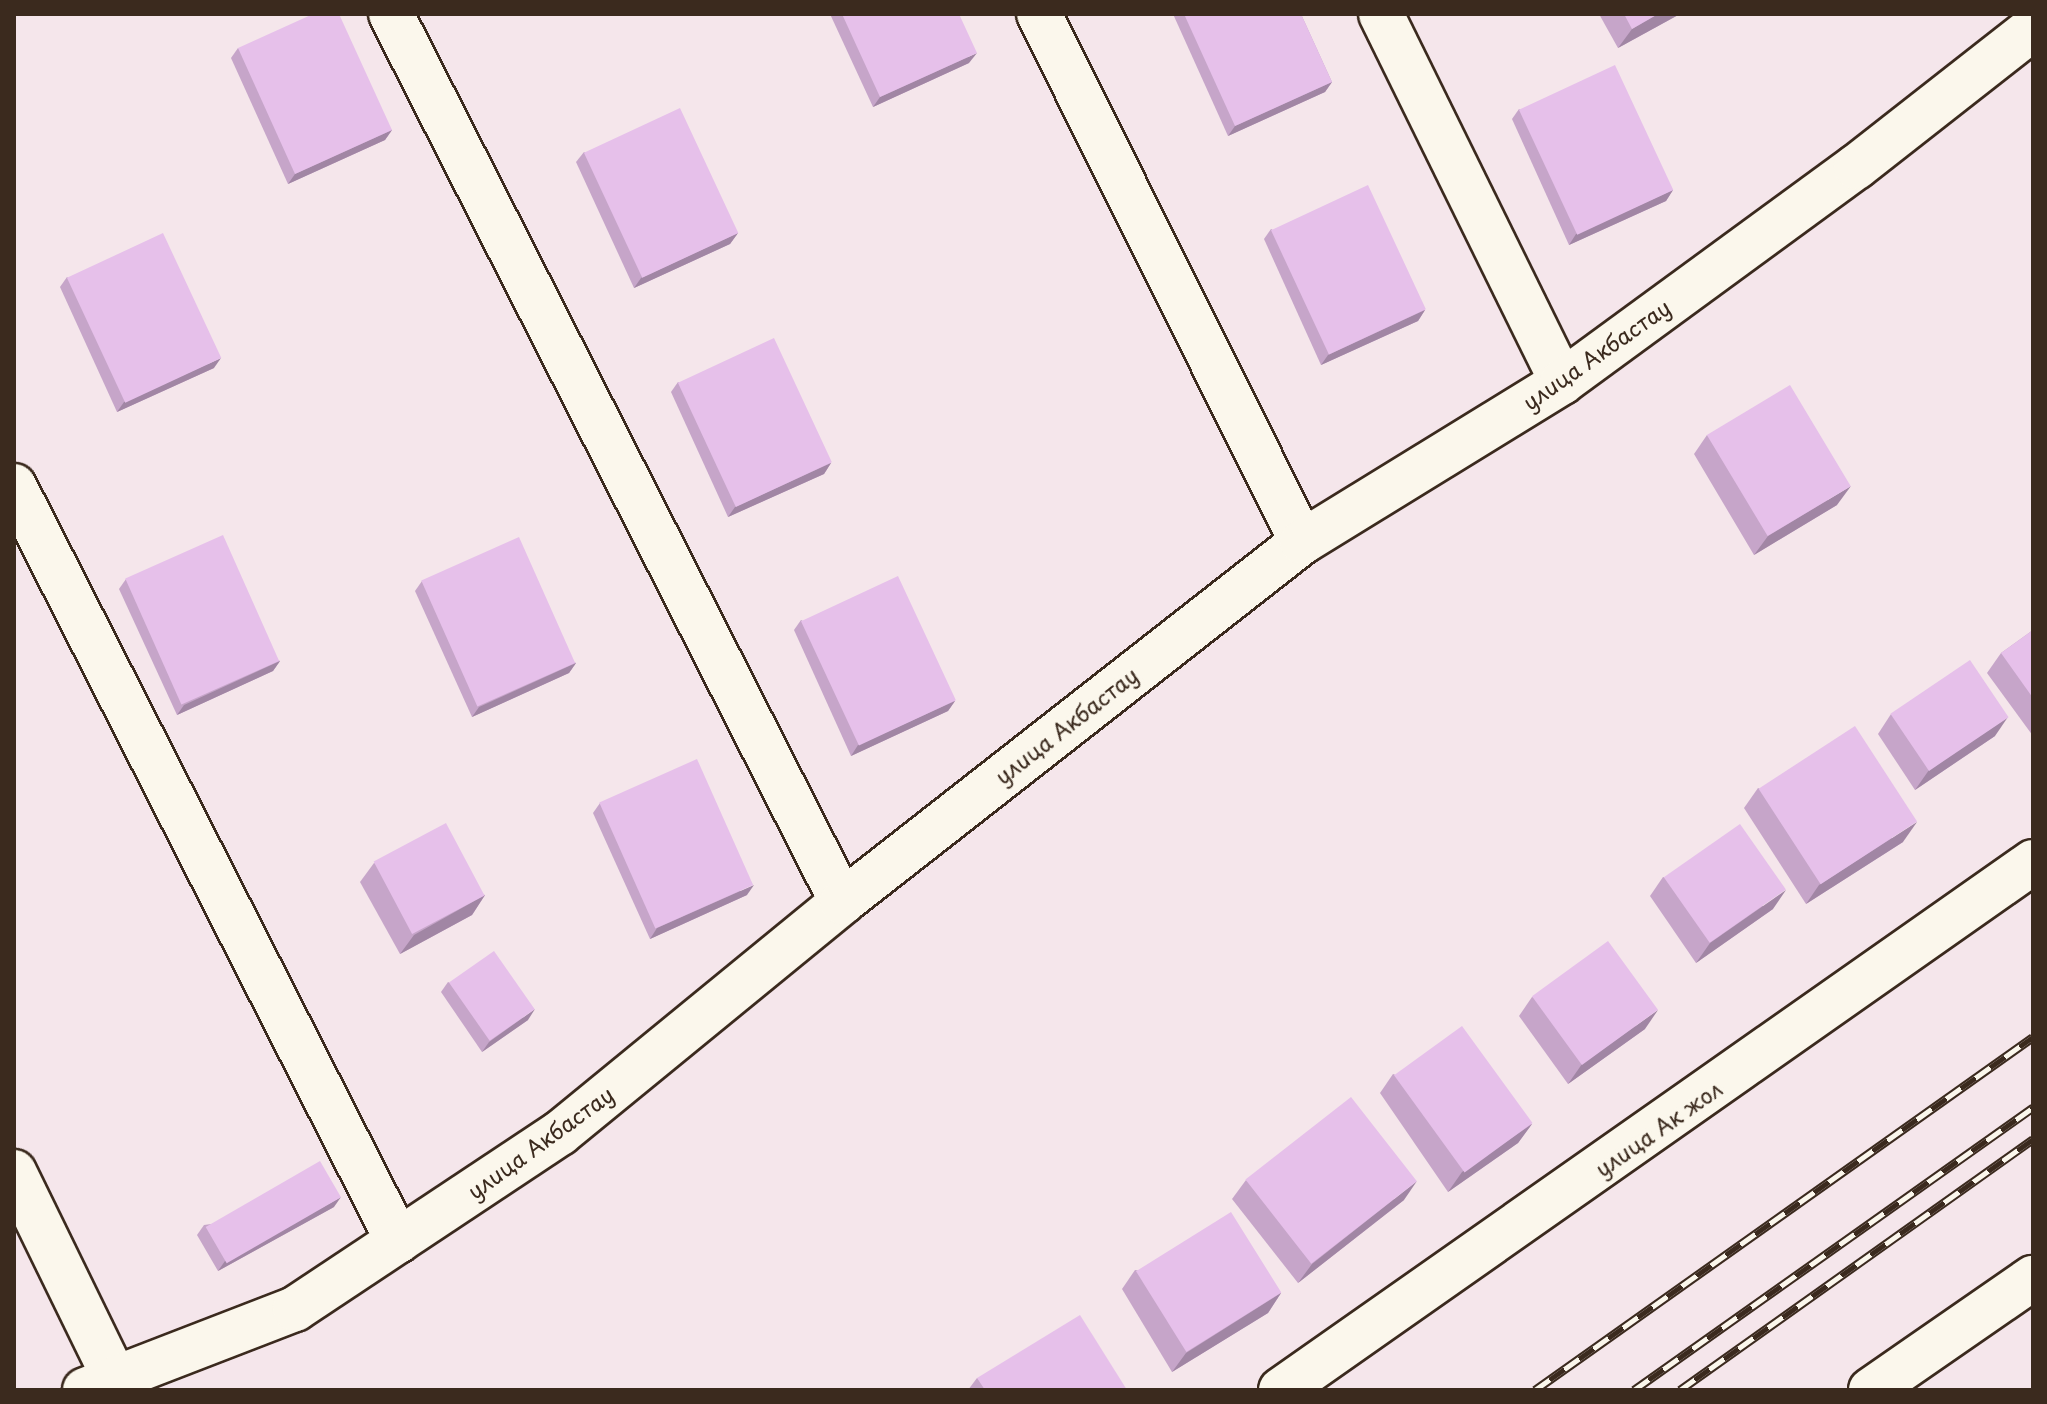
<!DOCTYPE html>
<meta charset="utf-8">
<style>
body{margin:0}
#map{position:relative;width:2047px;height:1404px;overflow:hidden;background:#f5e6eb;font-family:"Playpen Sans",sans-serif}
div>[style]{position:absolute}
.roads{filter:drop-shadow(2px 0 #3b2a1e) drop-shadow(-2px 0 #3b2a1e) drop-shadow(0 2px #3b2a1e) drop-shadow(0 -2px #3b2a1e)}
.minor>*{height:44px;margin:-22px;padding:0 22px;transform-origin:22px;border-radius:22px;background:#fbf7ec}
.rail>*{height:9px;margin-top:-4.5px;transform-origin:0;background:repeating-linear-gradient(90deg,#fbf7ec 0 18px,#3b2a1e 0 36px);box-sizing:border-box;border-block:2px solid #3b2a1e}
.wall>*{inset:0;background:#c6a5c9}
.shaded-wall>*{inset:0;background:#a186a4}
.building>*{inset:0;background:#e6c0ea;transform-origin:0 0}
span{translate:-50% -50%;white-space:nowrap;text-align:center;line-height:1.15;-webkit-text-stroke:7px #fbf7ec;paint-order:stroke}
.street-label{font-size:22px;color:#3b2a1e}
.frame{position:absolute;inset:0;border:16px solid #3b2a1e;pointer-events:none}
</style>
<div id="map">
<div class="roads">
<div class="minor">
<i style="left:391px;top:14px;width:996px;rotate:63.07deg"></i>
<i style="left:1039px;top:14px;width:590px;rotate:63.52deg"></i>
<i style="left:1381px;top:14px;width:410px;rotate:63.8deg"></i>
<i style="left:14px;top:486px;width:847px;rotate:63.04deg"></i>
<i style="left:14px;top:1172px;width:233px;rotate:64deg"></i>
<i style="left:85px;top:1390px;width:225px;rotate:-21.1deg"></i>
<i style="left:295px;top:1309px;width:318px;rotate:-33.6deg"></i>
<i style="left:560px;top:1133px;width:365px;rotate:-39.3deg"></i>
<i style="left:842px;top:902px;width:584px;rotate:-38.05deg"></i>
<i style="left:1302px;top:542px;width:305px;rotate:-31.6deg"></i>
<i style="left:1562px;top:382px;width:364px;rotate:-36.2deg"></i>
<i style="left:1856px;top:167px;width:225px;rotate:-38.1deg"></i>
<i style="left:1281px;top:1390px;width:919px;rotate:-35.07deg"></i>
<i style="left:1871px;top:1390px;width:197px;rotate:-34.7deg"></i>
</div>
</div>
<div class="rail">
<i style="left:1535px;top:1390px;width:610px;rotate:-35.33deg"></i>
<i style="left:1634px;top:1390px;width:489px;rotate:-35.3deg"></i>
<i style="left:1680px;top:1390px;width:433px;rotate:-35.4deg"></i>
</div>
<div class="wall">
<i style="clip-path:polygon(830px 14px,959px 14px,969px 63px,873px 107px)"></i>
<i style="clip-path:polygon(1173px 14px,1301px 14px,1332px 82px,1325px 92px,1228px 136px)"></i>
<i style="clip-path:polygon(1599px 14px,1680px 14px,1618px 48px)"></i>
<i style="clip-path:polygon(238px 48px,392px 130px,385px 140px,288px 184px,231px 58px)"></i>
<i style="clip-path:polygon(1519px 109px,1673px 190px,1666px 201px,1569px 245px,1512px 119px)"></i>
<i style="clip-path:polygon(584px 152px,738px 233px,730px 244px,634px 288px,576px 162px)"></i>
<i style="clip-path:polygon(1271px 229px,1425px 310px,1418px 321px,1321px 365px,1264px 239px)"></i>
<i style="clip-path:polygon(67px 277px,214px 368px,117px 412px,60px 287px)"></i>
<i style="clip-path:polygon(678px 382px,831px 463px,824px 474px,728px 517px,671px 392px)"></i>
<i style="clip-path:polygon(1707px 435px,1837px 505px,1754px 555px,1694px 454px)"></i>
<i style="clip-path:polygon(126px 579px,280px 661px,273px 671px,177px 715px,119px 589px)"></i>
<i style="clip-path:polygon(422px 581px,576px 663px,569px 673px,472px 717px,415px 591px)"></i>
<i style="clip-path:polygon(801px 620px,955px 701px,948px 711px,851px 756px,794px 630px)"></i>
<i style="clip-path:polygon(2033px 630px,2033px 736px,1987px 673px,2001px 653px)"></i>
<i style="clip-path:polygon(1891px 714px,1995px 736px,1915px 790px,1878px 734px)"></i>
<i style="clip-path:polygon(1758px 788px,1903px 842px,1806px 904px,1744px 808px)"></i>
<i style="clip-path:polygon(600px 803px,747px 895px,650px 939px,593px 813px)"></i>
<i style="clip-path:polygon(374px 863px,485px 895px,472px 915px,400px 954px,360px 882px)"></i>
<i style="clip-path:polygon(1663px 877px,1773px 909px,1696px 963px,1650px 896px)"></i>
<i style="clip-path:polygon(448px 982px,528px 1020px,482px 1052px,441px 992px)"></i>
<i style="clip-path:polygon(1532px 997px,1645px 1029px,1568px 1084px,1519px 1016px)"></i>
<i style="clip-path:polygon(1393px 1074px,1532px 1124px,1518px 1143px,1448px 1192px,1380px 1093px)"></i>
<i style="clip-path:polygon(1246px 1180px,1404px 1200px,1298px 1283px,1232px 1199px)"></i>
<i style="clip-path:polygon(334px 1207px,218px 1271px,197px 1235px,204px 1225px)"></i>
<i style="clip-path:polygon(1135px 1270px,1281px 1293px,1268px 1313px,1172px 1372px,1122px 1289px)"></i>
<i style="clip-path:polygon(977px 1378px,1127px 1390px,968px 1390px)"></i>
</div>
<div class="shaded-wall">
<i style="clip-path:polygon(1658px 14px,1680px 14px,1618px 48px,1632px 29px)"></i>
<i style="clip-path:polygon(977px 53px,969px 63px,873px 107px,880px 97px)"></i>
<i style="clip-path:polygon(1332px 82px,1325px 92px,1228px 136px,1235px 126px)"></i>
<i style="clip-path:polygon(392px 130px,385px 140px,288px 184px,295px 174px)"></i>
<i style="clip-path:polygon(1673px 190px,1666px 201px,1569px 245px,1576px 234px)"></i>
<i style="clip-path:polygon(738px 233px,730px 244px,634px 288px,641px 278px)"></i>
<i style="clip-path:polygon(1425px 310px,1418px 321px,1321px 365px,1328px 355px)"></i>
<i style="clip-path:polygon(221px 358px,214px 368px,117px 412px,124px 402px)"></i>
<i style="clip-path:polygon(831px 463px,824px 474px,728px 517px,735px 507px)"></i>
<i style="clip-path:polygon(1851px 486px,1837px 505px,1754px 555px,1768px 536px)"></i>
<i style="clip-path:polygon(280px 661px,273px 671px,177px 715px,184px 705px)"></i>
<i style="clip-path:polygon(576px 663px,569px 673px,472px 717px,479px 707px)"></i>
<i style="clip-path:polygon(955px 701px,948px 711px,851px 756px,858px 745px)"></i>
<i style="clip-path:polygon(2008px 717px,1995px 736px,1915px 790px,1929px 770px)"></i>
<i style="clip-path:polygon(1917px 822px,1903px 842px,1806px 904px,1819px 885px)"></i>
<i style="clip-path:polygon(754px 885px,747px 895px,650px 939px,657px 928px)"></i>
<i style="clip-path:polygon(1786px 890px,1773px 909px,1696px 963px,1710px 943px)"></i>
<i style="clip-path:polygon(485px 895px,472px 915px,400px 954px,414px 935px)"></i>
<i style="clip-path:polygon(535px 1009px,528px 1020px,482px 1052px,489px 1042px)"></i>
<i style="clip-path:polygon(1658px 1010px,1645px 1029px,1568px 1084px,1582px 1064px)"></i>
<i style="clip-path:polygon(1532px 1124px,1518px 1143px,1448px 1192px,1462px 1172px)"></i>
<i style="clip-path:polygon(1417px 1181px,1404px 1200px,1298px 1283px,1312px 1264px)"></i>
<i style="clip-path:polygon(341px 1197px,334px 1207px,218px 1271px,225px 1261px)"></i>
<i style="clip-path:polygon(1281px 1293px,1268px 1313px,1172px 1372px,1186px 1353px)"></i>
</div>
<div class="building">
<i style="clip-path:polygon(313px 14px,339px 14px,392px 130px,295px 174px,238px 48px)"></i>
<i style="clip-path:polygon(842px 14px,959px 14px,977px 53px,880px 97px)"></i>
<i style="clip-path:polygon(1184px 14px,1301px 14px,1332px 82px,1235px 126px)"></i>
<i style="clip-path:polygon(1624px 14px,1658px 14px,1632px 29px)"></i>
<i style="left:1615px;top:65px;width:138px;height:106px;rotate:65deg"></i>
<i style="left:680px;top:108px;width:138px;height:106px;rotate:65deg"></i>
<i style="left:1368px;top:185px;width:137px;height:107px;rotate:65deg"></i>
<i style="left:163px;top:233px;width:138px;height:106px;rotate:65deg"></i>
<i style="left:774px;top:338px;width:137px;height:106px;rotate:65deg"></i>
<i style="left:1790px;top:385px;width:118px;height:97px;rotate:59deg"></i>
<i style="left:223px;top:535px;width:138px;height:107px;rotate:66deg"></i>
<i style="left:519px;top:537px;width:138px;height:107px;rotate:66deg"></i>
<i style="left:898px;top:576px;width:137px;height:107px;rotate:65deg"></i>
<i style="clip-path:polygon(2033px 630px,2033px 698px,2001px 653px)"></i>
<i style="left:1970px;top:660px;width:69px;height:96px;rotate:56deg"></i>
<i style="left:1855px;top:726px;width:114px;height:115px;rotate:57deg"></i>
<i style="left:697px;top:759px;width:138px;height:107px;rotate:66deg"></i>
<i style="left:446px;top:823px;width:82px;height:82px;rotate:62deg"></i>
<i style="left:1740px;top:824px;width:80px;height:93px;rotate:55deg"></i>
<i style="left:1608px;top:941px;width:85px;height:94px;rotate:54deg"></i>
<i style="left:494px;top:951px;width:71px;height:55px;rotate:55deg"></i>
<i style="left:1462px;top:1026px;width:120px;height:84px;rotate:54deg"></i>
<i style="left:1351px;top:1097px;width:107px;height:134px;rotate:52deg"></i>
<i style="left:320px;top:1161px;width:42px;height:132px;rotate:60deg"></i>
<i style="left:1231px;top:1212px;width:95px;height:112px;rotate:58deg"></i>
<i style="clip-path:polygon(1080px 1315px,1127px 1390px,985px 1390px,977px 1378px)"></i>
</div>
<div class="street-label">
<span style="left:1596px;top:354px;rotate:-35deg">улица Акбастау</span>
<span style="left:1066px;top:725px;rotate:-38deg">улица Акбастау</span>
<span style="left:1658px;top:1128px;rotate:-35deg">улица Ак жол</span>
<span style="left:540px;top:1142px;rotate:-36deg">улица Акбастау</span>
</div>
<div class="frame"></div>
</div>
